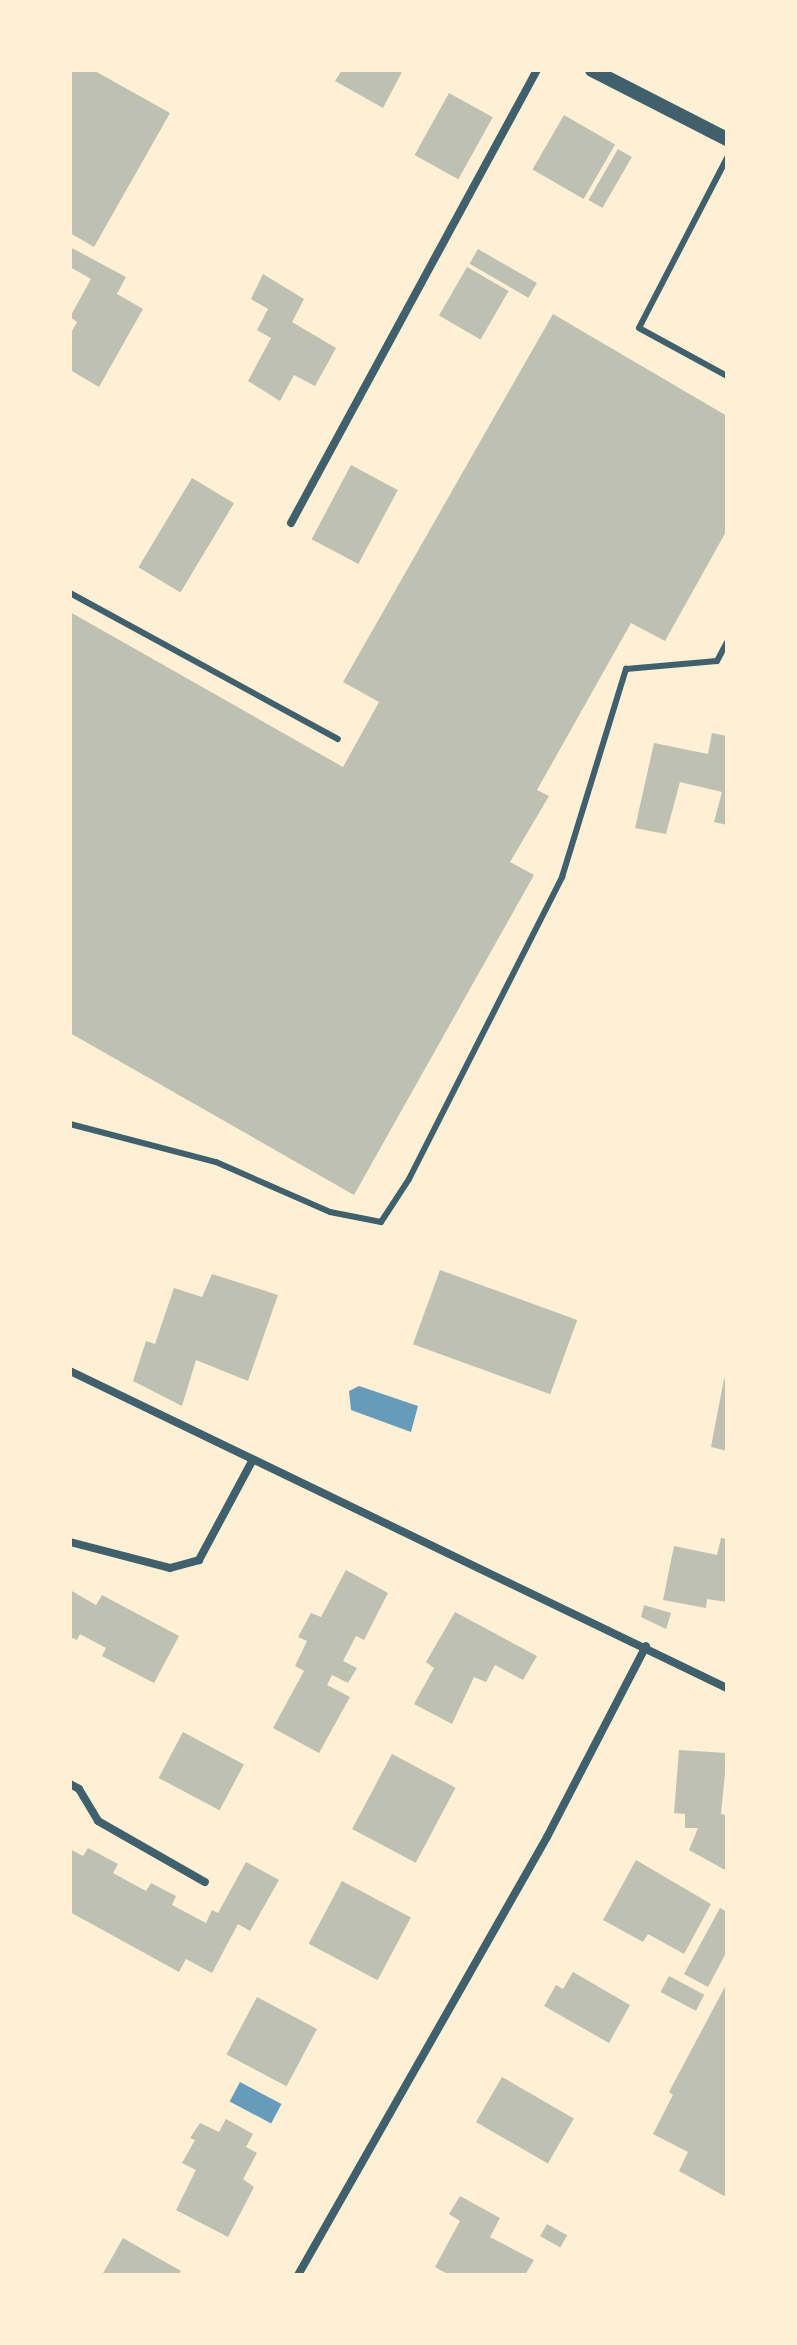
<!DOCTYPE html>
<style>
body{margin:0}
#map{position:relative;width:797px;height:2345px;overflow:hidden;background:#fdf0d5;font-family:Roboto,sans-serif}
div>[style]{position:absolute}
.water>*{inset:0;background:#669bbc;transform-origin:0 0}
.building>*{inset:0;background:#bec0b2;transform-origin:0 0}
.service>*{height:6px;margin:-3px;padding:0 3px;transform-origin:3px;border-radius:3px;background:#3f606c}
.minor>*{height:8px;margin:-4px;padding:0 4px;transform-origin:4px;border-radius:4px;background:#3f606c}
.tertiary>*{height:14px;margin:-7px;padding:0 7px;transform-origin:7px;border-radius:7px;background:#3f606c}
span{translate:-50% -50%;white-space:nowrap;text-align:center;line-height:1.15;-webkit-text-stroke:8px #fdf0d5;paint-order:stroke}
.frame{position:absolute;inset:0;border:72px solid #fdf0d5;pointer-events:none}
</style>
<div id="map">
<div class="water">
<i style="clip-path:polygon(359px 1386px,418px 1406px,411px 1432px,351px 1410px,349px 1391px)"></i>
<i style="left:240px;top:2082px;width:47px;height:22px;rotate:28deg"></i>
</div>
<div class="building">
<i style="clip-path:polygon(70px 70px,93px 70px,170px 113px,94px 247px,70px 233px)"></i>
<i style="clip-path:polygon(342px 70px,403px 70px,383px 108px,335px 81px)"></i>
<i style="left:449px;top:93px;width:50px;height:71px;rotate:29deg"></i>
<i style="left:564px;top:115px;width:59px;height:63px;rotate:30deg"></i>
<i style="left:618px;top:149px;width:16px;height:59px;rotate:30deg"></i>
<i style="clip-path:polygon(70px 247px,126px 277px,117px 294px,143px 309px,99px 387px,70px 370px,70px 335px,77px 322px,70px 317px,91px 279px,70px 267px)"></i>
<i style="left:478px;top:249px;width:68px;height:17px;rotate:30deg"></i>
<i style="left:467px;top:267px;width:48px;height:56px;rotate:30deg"></i>
<i style="clip-path:polygon(263px 274px,304px 299px,292px 322px,336px 348px,315px 386px,294px 375px,280px 401px,248px 381px,271px 338px,257px 330px,268px 309px,251px 299px)"></i>
<i style="clip-path:polygon(553px 314px,727px 416px,727px 530px,665px 641px,631px 623px,537px 790px,549px 796px,510px 862px,534px 875px,354px 1195px,70px 1033px,70px 612px,343px 767px,379px 702px,343px 682px)"></i>
<i style="left:351px;top:465px;width:53px;height:84px;rotate:28deg"></i>
<i style="left:192px;top:478px;width:49px;height:104px;rotate:31deg"></i>
<i style="clip-path:polygon(712px 733px,727px 736px,727px 825px,714px 822px,722px 792px,680px 782px,666px 834px,635px 828px,654px 743px,708px 754px)"></i>
<i style="left:440px;top:1270px;width:146px;height:79px;rotate:20deg"></i>
<i style="clip-path:polygon(212px 1274px,278px 1295px,248px 1381px,196px 1360px,182px 1406px,133px 1381px,146px 1341px,155px 1344px,174px 1288px,202px 1297px)"></i>
<i style="clip-path:polygon(724px 1379px,727px 1380px,727px 1451px,711px 1447px)"></i>
<i style="clip-path:polygon(721px 1538px,727px 1539px,727px 1602px,707px 1599px,706px 1608px,663px 1600px,674px 1546px,717px 1555px)"></i>
<i style="clip-path:polygon(346px 1570px,388px 1593px,364px 1640px,356px 1636px,343px 1661px,357px 1668px,348px 1683px,332px 1675px,327px 1685px,350px 1697px,319px 1753px,273px 1728px,304px 1671px,295px 1666px,307px 1641px,298px 1637px,311px 1613px,321px 1617px)"></i>
<i style="clip-path:polygon(70px 1590px,96px 1605px,102px 1595px,179px 1636px,154px 1683px,102px 1656px,106px 1648px,80px 1634px,77px 1640px,70px 1637px)"></i>
<i style="clip-path:polygon(644px 1605px,671px 1613px,666px 1629px,641px 1617px)"></i>
<i style="clip-path:polygon(455px 1612px,537px 1656px,523px 1680px,495px 1665px,486px 1682px,474px 1677px,452px 1724px,414px 1704px,434px 1668px,426px 1662px)"></i>
<i style="left:183px;top:1732px;width:69px;height:52px;rotate:28deg"></i>
<i style="clip-path:polygon(679px 1750px,727px 1753px,721px 1814px,727px 1815px,727px 1871px,689px 1850px,698px 1828px,685px 1828px,685px 1814px,674px 1813px)"></i>
<i style="left:392px;top:1754px;width:72px;height:85px;rotate:28deg"></i>
<i style="clip-path:polygon(88px 1848px,118px 1864px,113px 1873px,146px 1891px,151px 1883px,176px 1896px,172px 1905px,206px 1923px,212px 1910px,218px 1913px,246px 1862px,279px 1880px,250px 1931px,238px 1924px,212px 1973px,186px 1959px,179px 1972px,70px 1912px,70px 1849px,83px 1856px)"></i>
<i style="clip-path:polygon(636px 1860px,711px 1904px,684px 1954px,648px 1934px,643px 1942px,603px 1920px)"></i>
<i style="left:342px;top:1881px;width:78px;height:71px;rotate:28deg"></i>
<i style="clip-path:polygon(720px 1908px,727px 1912px,727px 1951px,708px 1987px,684px 1974px)"></i>
<i style="clip-path:polygon(573px 1972px,630px 2005px,609px 2043px,544px 2006px,556px 1985px,563px 1989px)"></i>
<i style="left:669px;top:1976px;width:40px;height:18px;rotate:28deg"></i>
<i style="clip-path:polygon(727px 1983px,725px 2124px,726px 2197px,679px 2171px,688px 2152px,653px 2134px,673px 2095px,669px 2092px)"></i>
<i style="left:257px;top:1997px;width:68px;height:65px;rotate:28deg"></i>
<i style="left:502px;top:2077px;width:83px;height:52px;rotate:30deg"></i>
<i style="clip-path:polygon(226px 2119px,253px 2134px,246px 2147px,257px 2153px,243px 2179px,254px 2187px,228px 2237px,176px 2210px,196px 2170px,182px 2163px,195px 2140px,190px 2138px,200px 2123px,219px 2132px)"></i>
<i style="clip-path:polygon(460px 2196px,500px 2218px,490px 2237px,534px 2260px,525px 2275px,449px 2275px,435px 2267px,460px 2221px,449px 2214px)"></i>
<i style="left:547px;top:2224px;width:23px;height:14px;rotate:29deg"></i>
<i style="clip-path:polygon(123px 2238px,181px 2271px,179px 2275px,102px 2275px)"></i>
</div>
<div class="service">
<i style="left:727px;top:158px;width:191px;rotate:117.4deg"></i>
<i style="left:639px;top:328px;width:100px;rotate:28.6deg"></i>
<i style="left:70px;top:593px;width:305px;rotate:28.6deg"></i>
<i style="left:70px;top:1124px;width:151px;rotate:14.6deg"></i>
<i style="left:216px;top:1162px;width:124px;rotate:23.7deg"></i>
<i style="left:330px;top:1212px;width:52px;rotate:11.1deg"></i>
<i style="left:381px;top:1222px;width:51px;rotate:-56.9deg"></i>
<i style="left:409px;top:1179px;width:339px;rotate:-63.1deg"></i>
<i style="left:562px;top:877px;width:218px;rotate:-72.9deg"></i>
<i style="left:626px;top:669px;width:91px;rotate:-5deg"></i>
<i style="left:717px;top:661px;width:21px;rotate:-62deg"></i>
</div>
<div class="minor">
<i style="left:291px;top:523px;width:515px;rotate:-61.5deg"></i>
<i style="left:70px;top:1371px;width:729px;rotate:25.76deg"></i>
<i style="left:70px;top:1542px;width:103px;rotate:14.6deg"></i>
<i style="left:170px;top:1568px;width:30px;rotate:-15deg"></i>
<i style="left:199px;top:1560px;width:112px;rotate:-61.8deg"></i>
<i style="left:70px;top:1784px;width:10px;rotate:29deg"></i>
<i style="left:79px;top:1789px;width:37px;rotate:59deg"></i>
<i style="left:98px;top:1821px;width:123px;rotate:29.7deg"></i>
<i style="left:298px;top:2275px;width:504px;rotate:-60.38deg"></i>
<i style="left:547px;top:1837px;width:215px;rotate:-62.6deg"></i>
</div>
<div class="tertiary">
<i style="left:592px;top:70px;width:152px;rotate:27.1deg"></i>
</div>
<div class="frame"></div>
</div>
